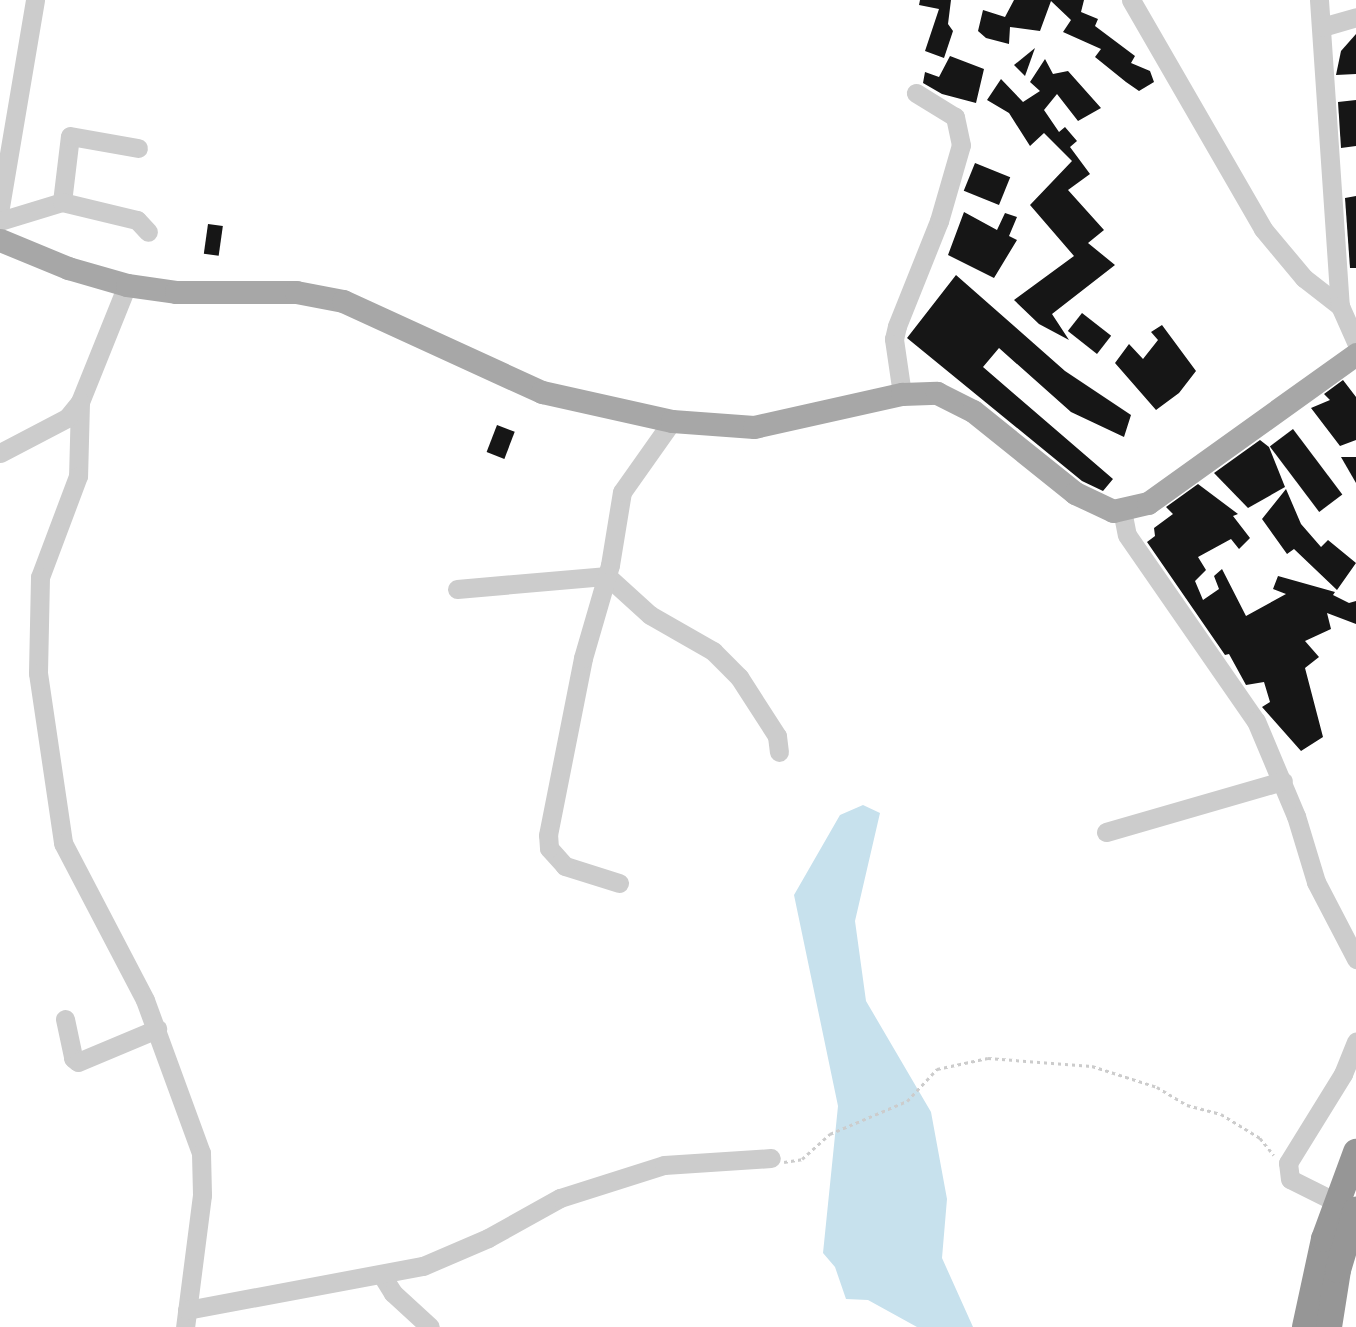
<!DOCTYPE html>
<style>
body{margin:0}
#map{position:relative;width:1356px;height:1327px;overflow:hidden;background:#fff;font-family:Manrope,sans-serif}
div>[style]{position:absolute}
.water>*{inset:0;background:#c7e1ed}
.building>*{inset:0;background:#161616;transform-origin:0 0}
.path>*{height:2.5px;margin-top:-1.25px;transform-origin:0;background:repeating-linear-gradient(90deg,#ccc 0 3.5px,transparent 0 7px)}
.minor>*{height:19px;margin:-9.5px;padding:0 9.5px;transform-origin:9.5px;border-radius:9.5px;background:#ccc}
.major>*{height:23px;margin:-11.5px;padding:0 11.5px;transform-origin:11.5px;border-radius:11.5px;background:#a7a7a7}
.highway>*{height:26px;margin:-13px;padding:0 13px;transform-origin:13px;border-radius:13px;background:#969696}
span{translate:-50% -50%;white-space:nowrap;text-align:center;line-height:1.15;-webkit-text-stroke:7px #fff;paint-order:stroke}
</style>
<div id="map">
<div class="water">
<i style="clip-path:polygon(863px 805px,880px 813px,855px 921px,866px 1001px,931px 1112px,947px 1199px,942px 1258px,973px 1327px,917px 1327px,868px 1300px,846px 1299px,835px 1267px,823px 1253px,838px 1106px,794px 895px,840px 815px)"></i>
</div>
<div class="building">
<i style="clip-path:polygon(920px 0,951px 0,948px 24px,953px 31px,944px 58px,925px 51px,939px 9px,919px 5px)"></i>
<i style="clip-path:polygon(1014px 0,1084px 0,1081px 12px,1098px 19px,1095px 26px,1135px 56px,1131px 63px,1150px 71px,1154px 82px,1139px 91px,1126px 82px,1095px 57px,1101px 49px,1063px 32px,1071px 20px,1051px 1px,1040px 31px,1010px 27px,1009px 44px,986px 38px,978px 31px,983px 10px,1005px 17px)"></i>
<i style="clip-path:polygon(1356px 34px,1356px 74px,1336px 75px,1341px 51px)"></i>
<i style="clip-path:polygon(1035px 48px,1025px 76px,1014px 65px)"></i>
<i style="clip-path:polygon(950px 56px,984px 69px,976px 103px,942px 94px,923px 83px,925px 72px,939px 77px)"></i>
<i style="clip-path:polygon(1045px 59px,1053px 74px,1068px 71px,1101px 108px,1078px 121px,1057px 94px,1044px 110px,1059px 132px,1065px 127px,1077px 141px,1070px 147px,1090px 174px,1068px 190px,1104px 230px,1088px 243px,1115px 265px,1052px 314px,1069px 340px,1039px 324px,1014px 300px,1074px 256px,1030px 205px,1072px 161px,1044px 133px,1030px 146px,1009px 113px,987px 100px,1001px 79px,1023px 102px,1040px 91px,1030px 82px)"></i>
<i style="clip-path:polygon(1356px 100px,1356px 146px,1341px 148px,1338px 102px)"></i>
<i style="left:975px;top:163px;width:38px;height:30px;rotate:22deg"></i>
<i style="clip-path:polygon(1356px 196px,1356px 268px,1350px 268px,1345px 198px)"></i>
<i style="clip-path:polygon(964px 212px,997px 230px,1005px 213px,1017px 217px,1009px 236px,1017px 240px,994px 278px,948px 255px)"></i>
<i style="left:208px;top:224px;width:15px;height:30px;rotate:8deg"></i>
<i style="clip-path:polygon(956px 275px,1065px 371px,1131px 415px,1124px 437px,1071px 412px,999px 348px,983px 367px,1113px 479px,1103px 491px,1082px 481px,907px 338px)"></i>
<i style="left:1082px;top:313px;width:37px;height:23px;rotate:38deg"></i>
<i style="clip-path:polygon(1162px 325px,1196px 371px,1179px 393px,1156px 410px,1115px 363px,1129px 344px,1143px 359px,1158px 340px,1151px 332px)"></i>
<i style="clip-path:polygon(1343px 380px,1356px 397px,1356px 440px,1340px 446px,1311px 408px,1330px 400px,1324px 394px)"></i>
<i style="left:497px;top:425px;width:19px;height:29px;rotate:21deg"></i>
<i style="left:1293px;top:429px;width:82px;height:29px;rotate:53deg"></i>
<i style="clip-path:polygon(1260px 440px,1269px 447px,1285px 487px,1248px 508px,1214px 473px)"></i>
<i style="clip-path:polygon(1341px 457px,1356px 457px,1356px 483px)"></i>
<i style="clip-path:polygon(1198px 484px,1238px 514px,1233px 516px,1250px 538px,1239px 549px,1231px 539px,1198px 557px,1206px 570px,1195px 581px,1203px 600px,1219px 589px,1214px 576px,1222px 569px,1246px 616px,1286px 594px,1273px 589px,1278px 576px,1335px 592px,1333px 595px,1349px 603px,1356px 601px,1356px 624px,1327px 613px,1331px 629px,1305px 641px,1319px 657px,1305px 668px,1323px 737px,1301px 751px,1262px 707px,1270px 702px,1264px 682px,1246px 685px,1229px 654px,1225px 655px,1147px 542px,1155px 536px,1154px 528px,1173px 514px,1166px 507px)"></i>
<i style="clip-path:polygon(1286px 489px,1301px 524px,1321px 547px,1328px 540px,1356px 563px,1337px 590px,1294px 549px,1287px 554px,1262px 519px)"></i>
</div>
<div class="path">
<i style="left:784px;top:1162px;width:18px;rotate:-9deg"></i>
<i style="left:802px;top:1159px;width:38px;rotate:-42deg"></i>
<i style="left:830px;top:1134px;width:84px;rotate:-23.2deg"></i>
<i style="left:907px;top:1101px;width:44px;rotate:-46.8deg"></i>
<i style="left:937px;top:1069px;width:52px;rotate:-12.2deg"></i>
<i style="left:988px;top:1058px;width:104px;rotate:4.4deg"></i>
<i style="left:1092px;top:1066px;width:68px;rotate:17.9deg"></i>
<i style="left:1157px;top:1087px;width:35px;rotate:31deg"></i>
<i style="left:1187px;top:1105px;width:35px;rotate:15deg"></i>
<i style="left:1221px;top:1114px;width:46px;rotate:31.6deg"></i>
<i style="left:1260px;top:1138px;width:22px;rotate:51deg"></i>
</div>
<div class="minor">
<i style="left:1131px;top:0;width:264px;rotate:60deg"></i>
<i style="left:1263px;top:229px;width:64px;rotate:50.1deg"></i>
<i style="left:1304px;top:278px;width:46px;rotate:37.9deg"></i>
<i style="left:1319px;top:0;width:307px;rotate:86.1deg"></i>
<i style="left:1340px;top:306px;width:39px;rotate:66deg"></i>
<i style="left:1322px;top:27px;width:35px;rotate:-16deg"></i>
<i style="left:62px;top:202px;width:66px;rotate:-83.1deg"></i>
<i style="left:70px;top:136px;width:69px;rotate:10deg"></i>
<i style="left:0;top:207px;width:210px;rotate:-80.4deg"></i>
<i style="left:0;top:221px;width:65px;rotate:-17deg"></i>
<i style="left:62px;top:202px;width:77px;rotate:13.5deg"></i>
<i style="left:137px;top:220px;width:16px;rotate:47deg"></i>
<i style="left:127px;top:285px;width:126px;rotate:111.9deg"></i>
<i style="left:80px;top:402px;width:74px;rotate:91.5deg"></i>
<i style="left:78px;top:476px;width:108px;rotate:110.6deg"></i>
<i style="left:40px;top:577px;width:96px;rotate:91.2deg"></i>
<i style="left:38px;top:673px;width:172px;rotate:81.6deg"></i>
<i style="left:63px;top:843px;width:177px;rotate:62.4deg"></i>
<i style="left:145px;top:1000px;width:163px;rotate:69.9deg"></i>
<i style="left:201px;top:1153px;width:42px;rotate:88.6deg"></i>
<i style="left:202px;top:1195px;width:133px;rotate:97.3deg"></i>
<i style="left:902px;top:394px;width:56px;rotate:-98.3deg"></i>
<i style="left:894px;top:339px;width:13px;rotate:-77deg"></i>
<i style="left:897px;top:326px;width:113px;rotate:-68.2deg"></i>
<i style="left:939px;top:221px;width:79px;rotate:-73.9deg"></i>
<i style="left:961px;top:145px;width:29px;rotate:-102deg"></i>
<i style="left:955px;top:117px;width:46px;rotate:-148.4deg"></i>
<i style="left:0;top:453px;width:76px;rotate:-27.6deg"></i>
<i style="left:67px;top:418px;width:21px;rotate:-51deg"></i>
<i style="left:1122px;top:510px;width:25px;rotate:79deg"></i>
<i style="left:1127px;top:535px;width:226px;rotate:55.3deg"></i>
<i style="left:1256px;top:721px;width:103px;rotate:67.2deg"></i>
<i style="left:1296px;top:816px;width:69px;rotate:73.1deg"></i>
<i style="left:1316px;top:882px;width:87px;rotate:62.5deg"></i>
<i style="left:457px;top:589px;width:151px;rotate:-5deg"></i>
<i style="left:607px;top:576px;width:58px;rotate:42.2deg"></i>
<i style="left:650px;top:615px;width:73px;rotate:29.7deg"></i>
<i style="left:713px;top:651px;width:37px;rotate:45deg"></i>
<i style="left:739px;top:677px;width:70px;rotate:57.2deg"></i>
<i style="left:777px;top:736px;width:16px;rotate:83deg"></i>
<i style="left:1106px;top:832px;width:184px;rotate:-16.1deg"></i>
<i style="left:619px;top:883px;width:57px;rotate:-162.5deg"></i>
<i style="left:565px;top:866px;width:24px;rotate:-132deg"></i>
<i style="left:549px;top:848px;width:13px;rotate:-94deg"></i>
<i style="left:548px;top:835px;width:180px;rotate:-78.8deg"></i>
<i style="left:583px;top:658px;width:97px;rotate:-73.8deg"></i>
<i style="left:610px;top:565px;width:74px;rotate:-80.7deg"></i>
<i style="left:622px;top:492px;width:87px;rotate:-54.8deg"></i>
<i style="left:65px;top:1019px;width:40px;rotate:78deg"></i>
<i style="left:73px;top:1058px;width:6px;rotate:39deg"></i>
<i style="left:78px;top:1062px;width:86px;rotate:-22.7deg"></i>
<i style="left:1336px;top:1202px;width:51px;rotate:-153.4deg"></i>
<i style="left:1290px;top:1179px;width:16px;rotate:-97deg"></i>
<i style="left:1288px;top:1163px;width:105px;rotate:-58.3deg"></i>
<i style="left:1343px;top:1074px;width:35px;rotate:-68deg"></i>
<i style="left:383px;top:1277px;width:19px;rotate:58deg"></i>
<i style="left:393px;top:1293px;width:50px;rotate:42.6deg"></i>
<i style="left:187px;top:1310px;width:240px;rotate:-10.6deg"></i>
<i style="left:423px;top:1266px;width:71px;rotate:-23.3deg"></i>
<i style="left:488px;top:1238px;width:82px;rotate:-29.1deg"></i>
<i style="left:560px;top:1198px;width:109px;rotate:-17.6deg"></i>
<i style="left:664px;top:1165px;width:107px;rotate:-3.7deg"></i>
</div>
<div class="major">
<i style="left:0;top:240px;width:74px;rotate:22.4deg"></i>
<i style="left:68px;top:268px;width:61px;rotate:16.1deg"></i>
<i style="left:127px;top:285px;width:49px;rotate:8.1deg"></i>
<i style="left:176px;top:292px;width:120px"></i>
<i style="left:296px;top:292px;width:48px;rotate:10.8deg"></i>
<i style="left:343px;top:301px;width:219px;rotate:24.6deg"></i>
<i style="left:542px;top:392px;width:133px;rotate:12.6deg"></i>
<i style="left:672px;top:421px;width:82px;rotate:4.2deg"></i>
<i style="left:754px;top:427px;width:152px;rotate:-12.6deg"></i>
<i style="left:902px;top:394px;width:35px;rotate:-2deg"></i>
<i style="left:937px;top:393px;width:40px;rotate:26.6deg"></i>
<i style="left:973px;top:411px;width:131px;rotate:38.8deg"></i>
<i style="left:1075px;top:493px;width:42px;rotate:25.3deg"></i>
<i style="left:1113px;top:511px;width:36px;rotate:-13deg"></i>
<i style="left:1148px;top:503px;width:256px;rotate:-35.6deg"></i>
</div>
<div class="highway">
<i style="left:1305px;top:1327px;width:90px;rotate:-77.8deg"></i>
<i style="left:1324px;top:1239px;width:93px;rotate:-69.8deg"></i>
<i style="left:1329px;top:1327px;width:58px;rotate:-81deg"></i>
<i style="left:1338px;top:1270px;width:63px;rotate:-73.3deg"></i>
</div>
</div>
